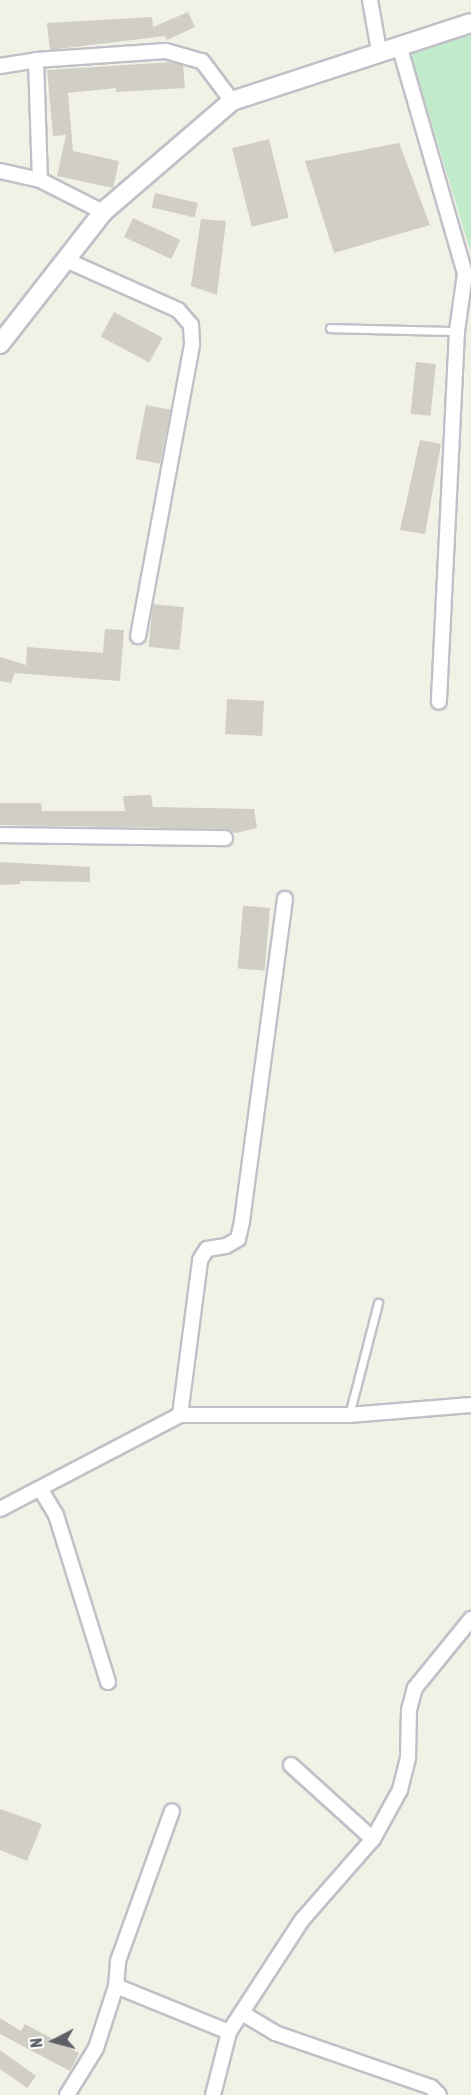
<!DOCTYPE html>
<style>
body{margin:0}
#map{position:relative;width:471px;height:2095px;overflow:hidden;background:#f1f1e6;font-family:"Asap Condensed",sans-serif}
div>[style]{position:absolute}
.green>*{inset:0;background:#c1ebcb}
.building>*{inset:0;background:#d0cec5;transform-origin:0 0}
.roads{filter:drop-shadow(2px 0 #c0c1c8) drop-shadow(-2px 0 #c0c1c8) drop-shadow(0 2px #c0c1c8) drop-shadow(0 -2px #c0c1c8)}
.lane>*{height:7px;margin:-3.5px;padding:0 3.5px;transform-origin:3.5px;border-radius:3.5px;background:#fff}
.street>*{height:14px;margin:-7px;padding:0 7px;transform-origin:7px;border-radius:7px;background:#fff}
.secondary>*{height:18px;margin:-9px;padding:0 9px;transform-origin:9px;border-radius:9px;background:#fff}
span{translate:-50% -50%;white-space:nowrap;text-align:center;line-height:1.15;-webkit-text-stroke:4.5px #fff;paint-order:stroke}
.north{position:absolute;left:24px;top:2011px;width:60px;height:60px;-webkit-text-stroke:4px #fff;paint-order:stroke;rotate:264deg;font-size:16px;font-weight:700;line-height:24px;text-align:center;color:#5e6068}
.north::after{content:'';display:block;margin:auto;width:21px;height:27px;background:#5e6068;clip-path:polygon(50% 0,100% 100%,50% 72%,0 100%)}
</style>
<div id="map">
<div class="green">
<i style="clip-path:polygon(471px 33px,471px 253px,410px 52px)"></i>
</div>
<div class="building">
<i style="clip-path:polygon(188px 12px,195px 27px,167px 40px,165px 36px,50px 50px,47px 23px,152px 17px,153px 27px)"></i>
<i style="clip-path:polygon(173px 62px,183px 65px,185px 88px,116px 92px,116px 88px,68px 93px,73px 151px,119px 161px,113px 188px,57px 176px,66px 135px,53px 136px,47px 70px)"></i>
<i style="left:269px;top:139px;width:81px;height:38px;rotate:76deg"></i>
<i style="clip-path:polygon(399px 143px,430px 225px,334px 253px,305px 161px)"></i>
<i style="left:155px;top:193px;width:44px;height:15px;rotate:13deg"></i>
<i style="left:133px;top:218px;width:52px;height:21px;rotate:25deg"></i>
<i style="clip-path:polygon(201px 219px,226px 221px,217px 295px,191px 286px)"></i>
<i style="left:114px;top:312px;width:55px;height:28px;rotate:28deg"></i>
<i style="left:416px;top:362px;width:20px;height:52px;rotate:6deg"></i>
<i style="left:146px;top:405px;width:25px;height:55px;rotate:11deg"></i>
<i style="clip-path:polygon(420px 440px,441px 444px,425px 534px,400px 530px)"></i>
<i style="left:153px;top:604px;width:31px;height:43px;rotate:6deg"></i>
<i style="clip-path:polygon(105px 629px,124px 630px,120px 681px,15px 673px,11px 683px,0 681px,0 657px,26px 665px,27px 647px,103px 653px)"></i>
<i style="left:227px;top:699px;width:37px;height:35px;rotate:3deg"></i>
<i style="clip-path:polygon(151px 795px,153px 807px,254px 809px,257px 828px,236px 833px,225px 829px,0 825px,0 803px,41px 803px,42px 811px,125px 811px,123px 796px)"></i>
<i style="clip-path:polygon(0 862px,90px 867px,90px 882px,20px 881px,20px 884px,0 885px)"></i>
<i style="left:270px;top:908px;width:63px;height:27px;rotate:95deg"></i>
<i style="clip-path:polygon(0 1809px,42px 1824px,27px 1861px,0 1850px)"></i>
<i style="clip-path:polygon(0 2018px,21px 2031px,25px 2024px,79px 2053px,70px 2071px,0 2034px)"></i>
<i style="clip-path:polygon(0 2050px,36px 2076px,27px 2088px,0 2069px)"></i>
</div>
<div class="roads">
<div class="lane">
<i style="left:330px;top:328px;width:127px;rotate:1.4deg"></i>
<i style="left:349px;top:1415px;width:116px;rotate:-75.5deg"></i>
</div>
<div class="street">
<i style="left:370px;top:0;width:52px;rotate:80deg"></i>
<i style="left:399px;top:45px;width:238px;rotate:73.9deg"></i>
<i style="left:465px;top:274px;width:58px;rotate:98deg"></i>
<i style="left:457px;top:331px;width:371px;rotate:92.8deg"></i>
<i style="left:36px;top:60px;width:120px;rotate:88.1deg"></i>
<i style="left:0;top:66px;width:36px;rotate:-9deg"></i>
<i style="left:36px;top:60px;width:130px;rotate:-4deg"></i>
<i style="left:166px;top:51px;width:37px;rotate:16deg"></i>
<i style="left:202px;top:61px;width:50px;rotate:53.1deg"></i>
<i style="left:0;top:171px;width:41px;rotate:12.7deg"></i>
<i style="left:40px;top:180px;width:71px;rotate:26.9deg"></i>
<i style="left:66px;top:260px;width:123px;rotate:24.1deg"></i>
<i style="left:178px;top:310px;width:20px;rotate:49deg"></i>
<i style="left:191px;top:325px;width:20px;rotate:87deg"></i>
<i style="left:192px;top:345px;width:296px;rotate:100.5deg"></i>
<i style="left:0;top:835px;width:225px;rotate:0.8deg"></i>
<i style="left:180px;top:1415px;width:156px;rotate:-82.6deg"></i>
<i style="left:200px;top:1260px;width:13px;rotate:-58deg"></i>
<i style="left:207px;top:1249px;width:19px;rotate:-9deg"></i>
<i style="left:226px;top:1246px;width:14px;rotate:-30deg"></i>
<i style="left:238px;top:1239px;width:18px;rotate:-77deg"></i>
<i style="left:242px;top:1221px;width:325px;rotate:-82.4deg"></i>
<i style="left:41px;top:1490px;width:29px;rotate:59deg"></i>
<i style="left:56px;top:1515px;width:175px;rotate:72.7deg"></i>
<i style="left:0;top:1509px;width:203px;rotate:-27.6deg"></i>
<i style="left:180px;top:1415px;width:169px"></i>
<i style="left:349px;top:1415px;width:122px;rotate:-4.7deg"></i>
<i style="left:291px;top:1765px;width:110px;rotate:42.1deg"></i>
<i style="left:116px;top:1986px;width:122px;rotate:22.2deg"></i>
<i style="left:242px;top:2013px;width:39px;rotate:31deg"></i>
<i style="left:275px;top:2033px;width:165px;rotate:19.1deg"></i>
<i style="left:431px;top:2087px;width:11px;rotate:45deg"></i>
<i style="left:67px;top:2095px;width:55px;rotate:-58.3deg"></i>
<i style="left:96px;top:2048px;width:65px;rotate:-72.1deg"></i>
<i style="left:116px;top:1986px;width:25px;rotate:-85deg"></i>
<i style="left:118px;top:1961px;width:159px;rotate:-70.2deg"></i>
<i style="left:213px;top:2095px;width:65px;rotate:-75.7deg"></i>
<i style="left:229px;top:2032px;width:134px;rotate:-56.9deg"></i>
<i style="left:302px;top:1920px;width:108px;rotate:-48.8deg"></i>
<i style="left:373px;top:1839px;width:56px;rotate:-61.1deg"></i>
<i style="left:400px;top:1790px;width:34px;rotate:-76deg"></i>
<i style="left:408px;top:1757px;width:47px;rotate:-88.8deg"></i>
<i style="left:409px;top:1710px;width:23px;rotate:-75deg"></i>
<i style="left:415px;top:1688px;width:89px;rotate:-50.9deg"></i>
</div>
<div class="secondary">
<i style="left:0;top:344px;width:167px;rotate:-52deg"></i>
<i style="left:103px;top:212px;width:170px;rotate:-40.7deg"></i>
<i style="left:232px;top:101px;width:251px;rotate:-18.1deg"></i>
</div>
</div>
<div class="north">N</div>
</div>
